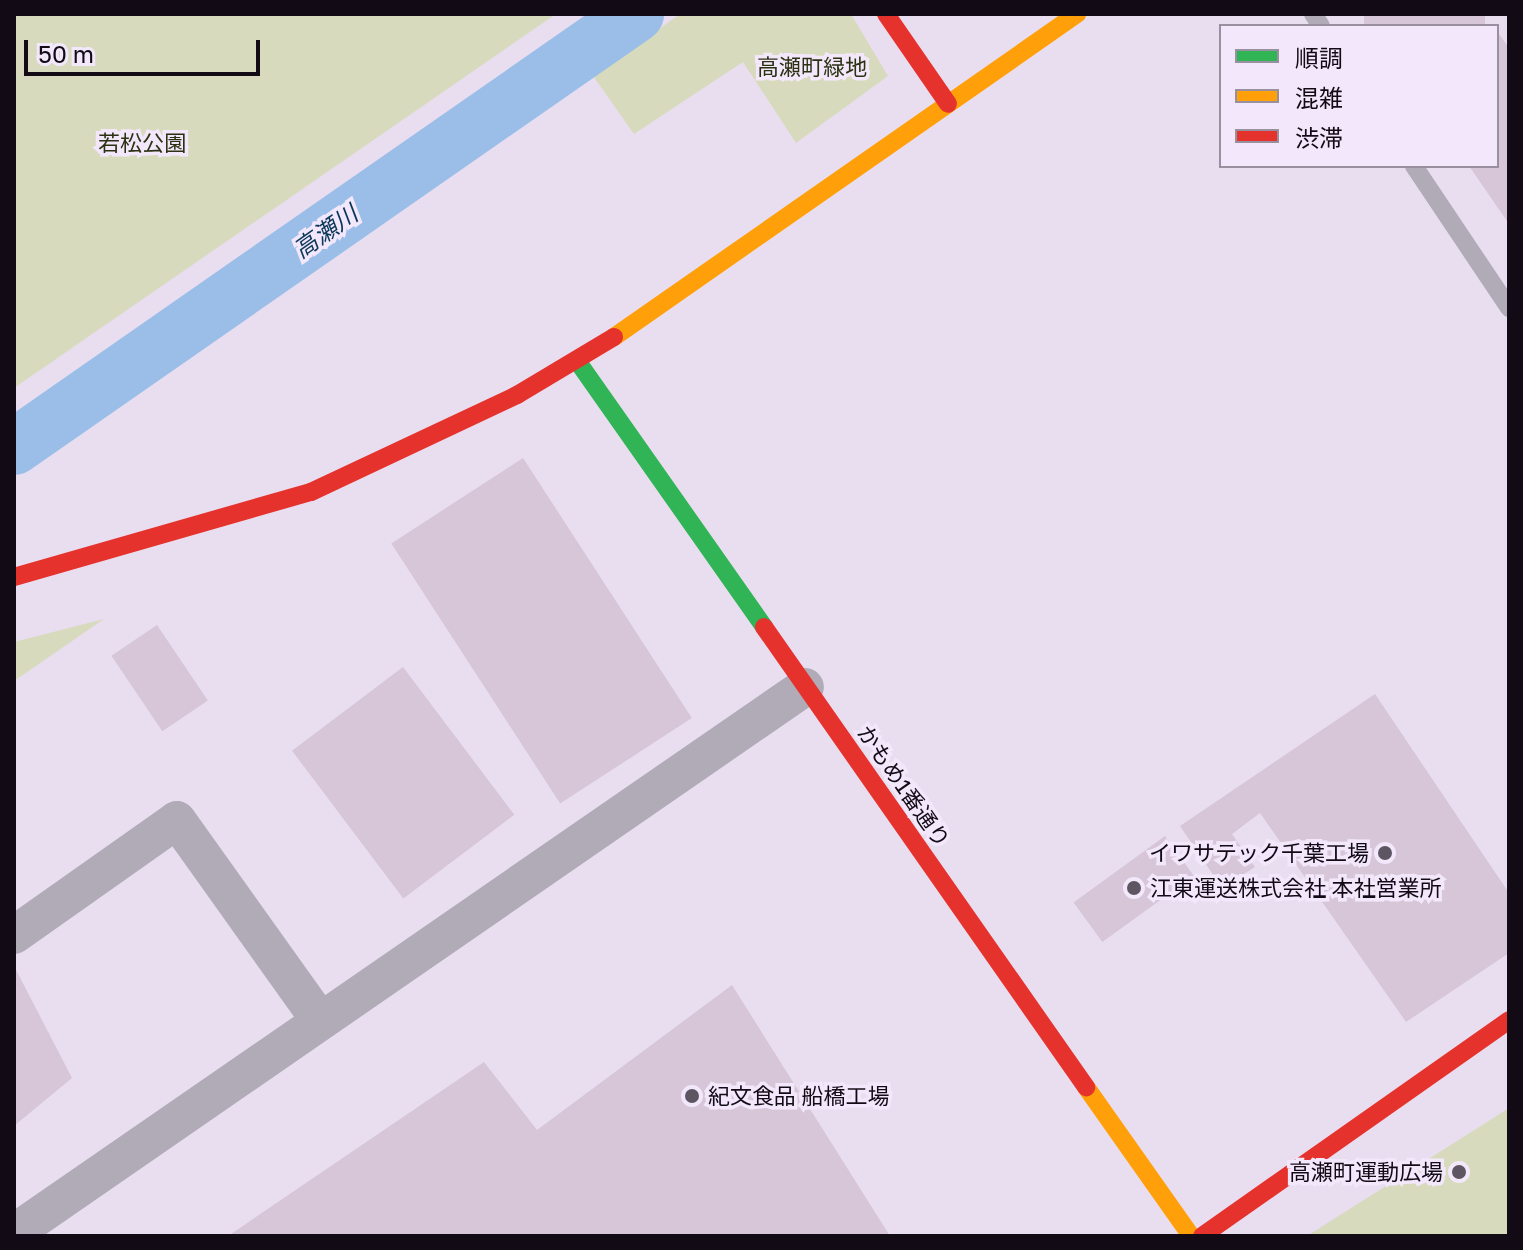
<!DOCTYPE html>
<meta charset="utf-8">
<style>
body{margin:0}
#map{position:relative;width:1523px;height:1250px;overflow:hidden;background:#e9def0;font-family:"Golos Text","Noto Sans JP",sans-serif}
div>[style]{position:absolute}
.green>*{inset:0;background:#d7dabd}
.river>*{height:56px;margin:-28px;padding:0 28px;transform-origin:28px;border-radius:28px;background:#9abee8}
.building>*{inset:0;background:#d6c6d8;transform-origin:0 0}
.lane>*{height:18px;margin:-9px;padding:0 9px;transform-origin:9px;border-radius:9px;background:#b0abb7}
.street>*{height:38px;margin:-19px;padding:0 19px;transform-origin:19px;border-radius:19px;background:#b0abb7}
.fast>*{height:18px;margin:-9px;padding:0 9px;transform-origin:9px;border-radius:9px;background:#30b455}
.slow>*{height:18px;margin:-9px;padding:0 9px;transform-origin:9px;border-radius:9px;background:#ff9f0a}
.jam>*{height:18px;margin:-9px;padding:0 9px;transform-origin:9px;border-radius:9px;background:#e5322d}
.dots>*{width:22px;height:22px;translate:-50% -50%;box-sizing:border-box;border:4px solid #f3e8fb;border-radius:50%}
span{translate:-50% -50%;white-space:nowrap;text-align:center;line-height:1.15;-webkit-text-stroke:7px #f3e8fb;paint-order:stroke}
.park-label{font-size:22px;color:#2b3111}
.street-label{font-size:22px;color:#120b16}
.poi-label{font-size:22px;color:#120b16}
.right{translate:-100% -50%;text-align:right}
.left{translate:0 -50%;text-align:left}
.water-label{font-size:24px;color:#0b3759;font-style:italic}
.frame{position:absolute;inset:0;border:16px solid #120b16;pointer-events:none}
.legend{position:absolute;left:1219px;top:24px;width:280px;height:144px;box-sizing:border-box;background:#f3e8fb;border:2px solid #99909f;margin:0;padding:10px 14px;list-style:none;font-size:24px;color:#120b16}
.legend li{display:flex;align-items:center;gap:16px;height:40px}
.legend b{width:40px;border:2px solid #99909f}
.scale{position:absolute;left:24px;top:40px;width:236px;height:36px;box-sizing:border-box;border:4px solid #120b16;border-top:0;padding-left:10px;font-size:24px;line-height:28px;white-space:nowrap;color:#120b16;-webkit-text-stroke:6px #f3e8fb;paint-order:stroke}
</style>
<div id="map">
<div class="green">
<i style="clip-path:polygon(14px 14px,556px 14px,14px 388px)"></i>
<i style="clip-path:polygon(680px 14px,851px 14px,888px 76px,796px 143px,743px 62px,634px 134px,593px 76px)"></i>
<i style="clip-path:polygon(104px 619px,14px 681px,14px 642px)"></i>
<i style="clip-path:polygon(1509px 1108px,1509px 1236px,1307px 1236px)"></i>
</div>
<div class="river">
<i style="left:14px;top:447px;width:758px;rotate:-34.84deg"></i>
</div>
<div class="building">
<i style="left:1364px;top:14px;width:121px;height:14px"></i>
<i style="clip-path:polygon(1497px 31px,1509px 48px,1509px 224px,1469px 166px,1497px 166px)"></i>
<i style="left:523px;top:458px;width:310px;height:157px;rotate:57deg"></i>
<i style="left:157px;top:625px;width:91px;height:55px;rotate:56deg"></i>
<i style="left:403px;top:667px;width:185px;height:139px;rotate:53deg"></i>
<i style="clip-path:polygon(1375px 694px,1509px 893px,1509px 953px,1406px 1022px,1260px 813px,1232px 834px,1255px 867px,1222px 888px,1180px 826px)"></i>
<i style="left:1165px;top:836px;width:49px;height:113px;rotate:54deg"></i>
<i style="clip-path:polygon(14px 966px,72px 1078px,14px 1126px)"></i>
<i style="clip-path:polygon(732px 985px,890px 1236px,228px 1236px,484px 1062px,537px 1130px)"></i>
</div>
<div class="lane">
<i style="left:1313px;top:14px;width:14px;rotate:56deg"></i>
<i style="left:1414px;top:166px;width:171px;rotate:56.2deg"></i>
</div>
<div class="street">
<i style="left:14px;top:935px;width:199px;rotate:-35.2deg"></i>
<i style="left:177px;top:820px;width:243px;rotate:54.5deg"></i>
<i style="left:14px;top:1233px;width:961px;rotate:-34.62deg"></i>
</div>
<div class="fast">
<i style="left:578px;top:362px;width:324px;rotate:54.9deg"></i>
</div>
<div class="slow">
<i style="left:614px;top:337px;width:565px;rotate:-34.9deg"></i>
<i style="left:1086px;top:1087px;width:182px;rotate:54.8deg"></i>
</div>
<div class="jam">
<i style="left:886px;top:14px;width:109px;rotate:55.4deg"></i>
<i style="left:14px;top:577px;width:309px;rotate:-16deg"></i>
<i style="left:311px;top:492px;width:228px;rotate:-25.2deg"></i>
<i style="left:517px;top:395px;width:113px;rotate:-30.9deg"></i>
<i style="left:764px;top:627px;width:562px;rotate:55.01deg"></i>
<i style="left:1202px;top:1236px;width:375px;rotate:-35.1deg"></i>
</div>
<div class="dots">
<i style="left:1385px;top:853px;background:#5d5562"></i>
<i style="left:1134px;top:888px;background:#5d5562"></i>
<i style="left:692px;top:1096px;background:#5d5562"></i>
<i style="left:1459px;top:1172px;background:#5d5562"></i>
</div>
<div class="park-label">
<span style="left:812px;top:67px">高瀬町緑地</span>
<span style="left:142px;top:143px">若松公園</span>
</div>
<div class="street-label">
<span style="left:904px;top:786px;rotate:55deg">かもめ1番通り</span>
</div>
<div class="poi-label">
<span class="right" style="left:1369px;top:853px">イワサテック千葉工場</span>
<span class="left" style="left:1150px;top:888px">江東運送株式会社 本社営業所</span>
<span class="left" style="left:708px;top:1096px">紀文食品 船橋工場</span>
<span class="right" style="left:1443px;top:1172px">高瀬町運動広場</span>
</div>
<div class="water-label">
<span style="left:325px;top:231px;rotate:-35deg">高瀬川</span>
</div>
<div class="frame"></div>
<ul class="legend">
<li><b style="height:10px;background:#30b455"></b>順調</li>
<li><b style="height:10px;background:#ff9f0a"></b>混雑</li>
<li><b style="height:10px;background:#e5322d"></b>渋滞</li>
</ul>
<div class="scale">50 m</div>
</div>
